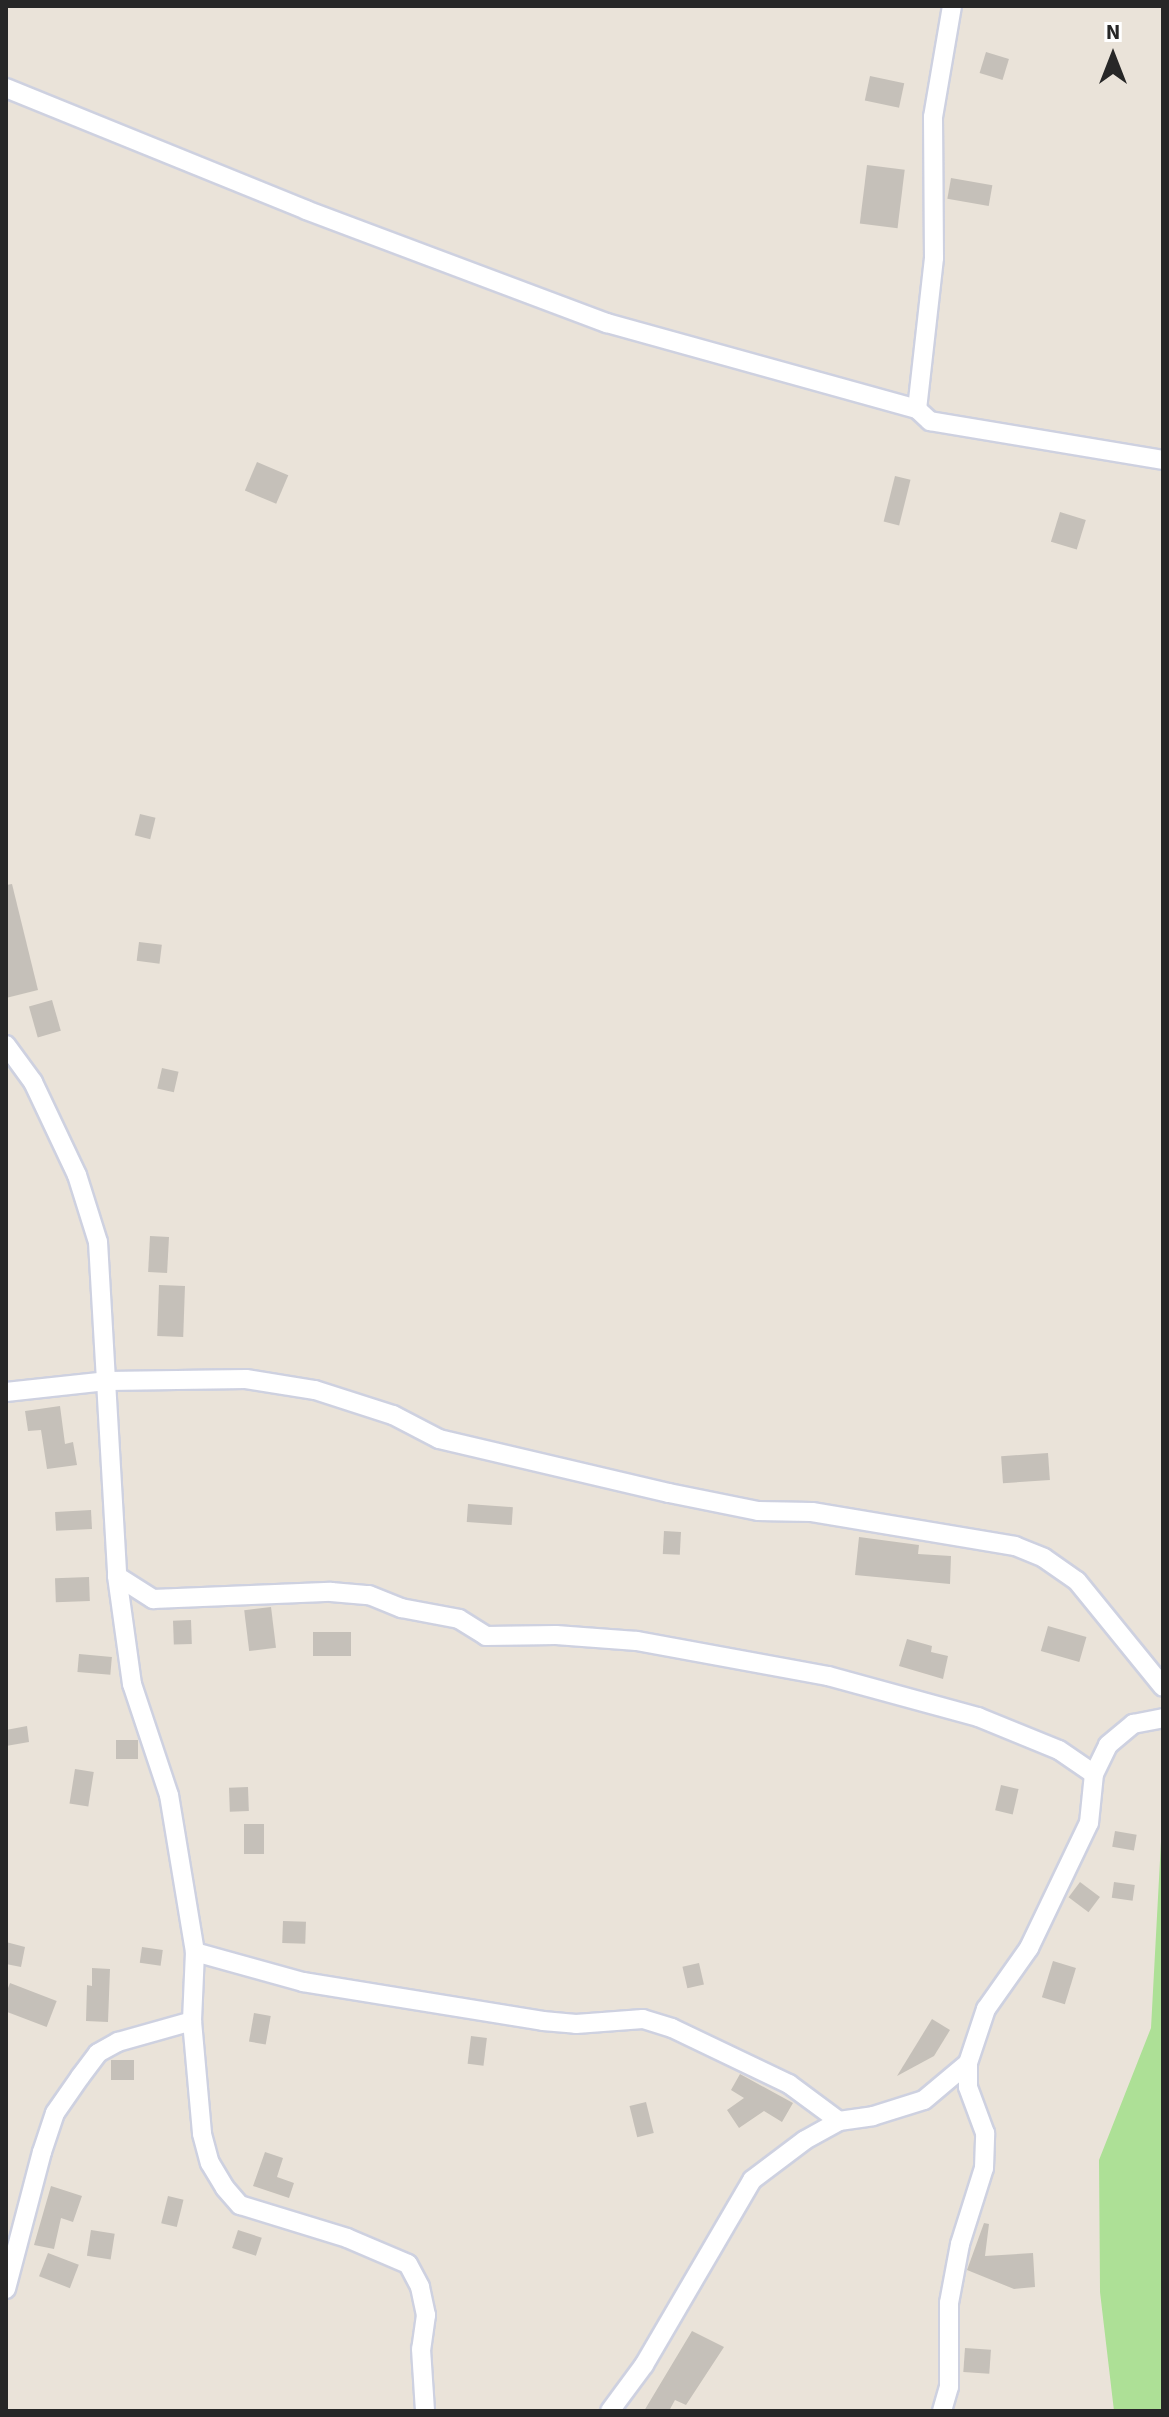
<!DOCTYPE html>
<style>
body{margin:0}
#map{position:relative;width:1169px;height:2417px;overflow:hidden;background:#eae3d9;font-family:"Source Sans 3",sans-serif}
div>[style]{position:absolute}
.green>*{inset:0;background:#ade096}
.building>*{inset:0;background:#c5c0b9;transform-origin:0 0}
.roads{filter:drop-shadow(2px 0 #ced1e0) drop-shadow(-2px 0 #ced1e0) drop-shadow(0 2px #ced1e0) drop-shadow(0 -2px #ced1e0)}
.minor>*{height:18px;margin:-9px;padding:0 9px;transform-origin:9px;border-radius:9px;background:#fff}
span{translate:-50% -50%;white-space:nowrap;text-align:center;line-height:1.15;-webkit-text-stroke:6px #fff;paint-order:stroke}
.frame{position:absolute;inset:0;border:8px solid #272727;pointer-events:none}
.north{position:absolute;left:1073px;top:16px;width:80px;height:80px;-webkit-text-stroke:6px #fff;paint-order:stroke;rotate:0deg;font-size:22px;font-weight:700;line-height:32px;text-align:center;color:#272727}
.north::after{content:'';display:block;margin:auto;width:28px;height:36px;background:#272727;clip-path:polygon(50% 0,100% 100%,50% 72%,0 100%)}
</style>
<div id="map">
<div class="green">
<i style="clip-path:polygon(1163px 1804px,1163px 2411px,1114px 2411px,1100px 2292px,1099px 2160px,1151px 2028px)"></i>
</div>
<div class="building">
<i style="left:986px;top:52px;width:24px;height:22px;rotate:17deg"></i>
<i style="left:870px;top:76px;width:35px;height:25px;rotate:12deg"></i>
<i style="left:867px;top:165px;width:38px;height:59px;rotate:7deg"></i>
<i style="left:951px;top:178px;width:42px;height:21px;rotate:10deg"></i>
<i style="left:257px;top:462px;width:34px;height:31px;rotate:23deg"></i>
<i style="left:895px;top:476px;width:16px;height:47px;rotate:14deg"></i>
<i style="left:1060px;top:512px;width:27px;height:31px;rotate:17deg"></i>
<i style="left:140px;top:814px;width:16px;height:22px;rotate:14deg"></i>
<i style="clip-path:polygon(12px 884px,38px 990px,6px 998px,6px 885px)"></i>
<i style="left:139px;top:942px;width:23px;height:19px;rotate:7deg"></i>
<i style="left:52px;top:1000px;width:32px;height:24px;rotate:74deg"></i>
<i style="left:162px;top:1068px;width:17px;height:21px;rotate:13deg"></i>
<i style="left:150px;top:1236px;width:19px;height:36px;rotate:3deg"></i>
<i style="left:159px;top:1285px;width:26px;height:51px;rotate:2deg"></i>
<i style="clip-path:polygon(60px 1406px,65px 1444px,73px 1442px,77px 1465px,47px 1469px,41px 1430px,28px 1431px,25px 1411px)"></i>
<i style="left:1048px;top:1453px;width:27px;height:47px;rotate:86deg"></i>
<i style="left:468px;top:1504px;width:45px;height:18px;rotate:4deg"></i>
<i style="left:91px;top:1510px;width:19px;height:36px;rotate:87deg"></i>
<i style="left:664px;top:1531px;width:17px;height:23px;rotate:3deg"></i>
<i style="clip-path:polygon(859px 1537px,919px 1545px,918px 1554px,951px 1556px,950px 1584px,855px 1575px)"></i>
<i style="left:89px;top:1577px;width:24px;height:34px;rotate:88deg"></i>
<i style="left:271px;top:1607px;width:41px;height:27px;rotate:83deg"></i>
<i style="left:191px;top:1620px;width:24px;height:18px;rotate:88deg"></i>
<i style="left:1048px;top:1626px;width:40px;height:26px;rotate:16deg"></i>
<i style="left:351px;top:1632px;width:24px;height:38px;rotate:90deg"></i>
<i style="clip-path:polygon(907px 1639px,932px 1646px,931px 1652px,948px 1656px,943px 1679px,899px 1666px)"></i>
<i style="left:79px;top:1654px;width:33px;height:18px;rotate:5deg"></i>
<i style="clip-path:polygon(27px 1726px,29px 1742px,6px 1746px,6px 1730px)"></i>
<i style="left:116px;top:1740px;width:22px;height:19px"></i>
<i style="left:75px;top:1769px;width:19px;height:35px;rotate:9deg"></i>
<i style="left:1001px;top:1785px;width:18px;height:26px;rotate:13deg"></i>
<i style="left:248px;top:1787px;width:24px;height:19px;rotate:88deg"></i>
<i style="left:244px;top:1824px;width:20px;height:30px"></i>
<i style="left:1115px;top:1831px;width:22px;height:16px;rotate:10deg"></i>
<i style="left:1080px;top:1882px;width:25px;height:19px;rotate:37deg"></i>
<i style="left:1114px;top:1882px;width:21px;height:16px;rotate:8deg"></i>
<i style="left:283px;top:1921px;width:23px;height:22px;rotate:2deg"></i>
<i style="clip-path:polygon(6px 1942px,25px 1947px,21px 1967px,6px 1964px)"></i>
<i style="left:142px;top:1947px;width:21px;height:16px;rotate:8deg"></i>
<i style="left:1053px;top:1961px;width:24px;height:38px;rotate:17deg"></i>
<i style="left:699px;top:1963px;width:22px;height:17px;rotate:77deg"></i>
<i style="clip-path:polygon(92px 1968px,110px 1969px,108px 2022px,86px 2021px,87px 1985px,92px 1986px)"></i>
<i style="left:10px;top:1983px;width:50px;height:28px;rotate:21deg"></i>
<i style="left:254px;top:2013px;width:17px;height:29px;rotate:10deg"></i>
<i style="clip-path:polygon(932px 2019px,950px 2030px,934px 2056px,897px 2076px)"></i>
<i style="left:471px;top:2036px;width:16px;height:28px;rotate:7deg"></i>
<i style="left:111px;top:2060px;width:23px;height:20px"></i>
<i style="clip-path:polygon(740px 2074px,793px 2103px,782px 2122px,764px 2111px,739px 2128px,727px 2110px,744px 2098px,731px 2090px)"></i>
<i style="left:646px;top:2102px;width:32px;height:17px;rotate:76deg"></i>
<i style="clip-path:polygon(265px 2152px,283px 2158px,277px 2177px,294px 2183px,289px 2198px,253px 2186px)"></i>
<i style="clip-path:polygon(51px 2186px,82px 2196px,73px 2222px,61px 2218px,54px 2249px,34px 2245px)"></i>
<i style="left:168px;top:2196px;width:16px;height:28px;rotate:14deg"></i>
<i style="clip-path:polygon(984px 2223px,989px 2224px,985px 2256px,1033px 2253px,1035px 2287px,1014px 2289px,967px 2270px)"></i>
<i style="left:91px;top:2230px;width:24px;height:26px;rotate:9deg"></i>
<i style="left:238px;top:2230px;width:25px;height:19px;rotate:18deg"></i>
<i style="left:48px;top:2253px;width:33px;height:25px;rotate:21deg"></i>
<i style="clip-path:polygon(692px 2331px,724px 2347px,686px 2405px,675px 2400px,669px 2411px,644px 2411px)"></i>
<i style="left:965px;top:2348px;width:26px;height:24px;rotate:4deg"></i>
</div>
<div class="roads">
<div class="minor">
<i style="left:952px;top:6px;width:113px;rotate:99.7deg"></i>
<i style="left:933px;top:117px;width:141px;rotate:89.6deg"></i>
<i style="left:934px;top:258px;width:152px;rotate:96.4deg"></i>
<i style="left:917px;top:409px;width:18px;rotate:43deg"></i>
<i style="left:930px;top:421px;width:236px;rotate:9.5deg"></i>
<i style="left:6px;top:88px;width:324px;rotate:22.1deg"></i>
<i style="left:306px;top:210px;width:322px;rotate:20.6deg"></i>
<i style="left:607px;top:323px;width:322px;rotate:15.5deg"></i>
<i style="left:6px;top:1045px;width:46px;rotate:53.9deg"></i>
<i style="left:33px;top:1082px;width:103px;rotate:64.7deg"></i>
<i style="left:77px;top:1175px;width:70px;rotate:72.6deg"></i>
<i style="left:98px;top:1242px;width:335px;rotate:86.7deg"></i>
<i style="left:117px;top:1576px;width:109px;rotate:82.1deg"></i>
<i style="left:132px;top:1684px;width:117px;rotate:71.6deg"></i>
<i style="left:169px;top:1795px;width:159px;rotate:80.6deg"></i>
<i style="left:195px;top:1952px;width:69px;rotate:92.5deg"></i>
<i style="left:192px;top:2021px;width:113px;rotate:84.9deg"></i>
<i style="left:202px;top:2134px;width:30px;rotate:75deg"></i>
<i style="left:210px;top:2163px;width:29px;rotate:59deg"></i>
<i style="left:225px;top:2188px;width:23px;rotate:49deg"></i>
<i style="left:240px;top:2205px;width:112px;rotate:17.1deg"></i>
<i style="left:347px;top:2238px;width:66px;rotate:23.1deg"></i>
<i style="left:408px;top:2264px;width:26px;rotate:62deg"></i>
<i style="left:420px;top:2287px;width:29px;rotate:78deg"></i>
<i style="left:426px;top:2315px;width:34px;rotate:98deg"></i>
<i style="left:421px;top:2349px;width:62px;rotate:86.3deg"></i>
<i style="left:6px;top:1392px;width:103px;rotate:-6.2deg"></i>
<i style="left:108px;top:1381px;width:138px;rotate:-0.8deg"></i>
<i style="left:246px;top:1379px;width:70px;rotate:9.1deg"></i>
<i style="left:315px;top:1390px;width:82px;rotate:17.8deg"></i>
<i style="left:393px;top:1415px;width:52px;rotate:27.6deg"></i>
<i style="left:439px;top:1439px;width:236px;rotate:13.2deg"></i>
<i style="left:669px;top:1493px;width:91px;rotate:11.4deg"></i>
<i style="left:758px;top:1511px;width:54px;rotate:1.1deg"></i>
<i style="left:812px;top:1512px;width:206px;rotate:9.5deg"></i>
<i style="left:1015px;top:1546px;width:31px;rotate:22deg"></i>
<i style="left:1044px;top:1558px;width:40px;rotate:34.9deg"></i>
<i style="left:1077px;top:1581px;width:136px;rotate:50.9deg"></i>
<i style="left:117px;top:1576px;width:43px;rotate:32.6deg"></i>
<i style="left:153px;top:1599px;width:178px;rotate:-2.3deg"></i>
<i style="left:331px;top:1592px;width:38px;rotate:5deg"></i>
<i style="left:369px;top:1595px;width:35px;rotate:22deg"></i>
<i style="left:401px;top:1608px;width:59px;rotate:10.7deg"></i>
<i style="left:459px;top:1619px;width:32px;rotate:32deg"></i>
<i style="left:486px;top:1636px;width:70px;rotate:-0.8deg"></i>
<i style="left:556px;top:1635px;width:81px;rotate:4.2deg"></i>
<i style="left:637px;top:1641px;width:194px;rotate:10.4deg"></i>
<i style="left:828px;top:1676px;width:156px;rotate:15.3deg"></i>
<i style="left:978px;top:1717px;width:87px;rotate:22.2deg"></i>
<i style="left:1059px;top:1750px;width:42px;rotate:34.4deg"></i>
<i style="left:195px;top:1952px;width:112px;rotate:15.5deg"></i>
<i style="left:303px;top:1982px;width:243px;rotate:9.2deg"></i>
<i style="left:543px;top:2021px;width:33px;rotate:5deg"></i>
<i style="left:576px;top:2024px;width:67px;rotate:-4.3deg"></i>
<i style="left:643px;top:2019px;width:30px;rotate:17deg"></i>
<i style="left:672px;top:2028px;width:130px;rotate:25.6deg"></i>
<i style="left:789px;top:2084px;width:62px;rotate:36.5deg"></i>
<i style="left:6px;top:2289px;width:142px;rotate:-75.3deg"></i>
<i style="left:42px;top:2152px;width:41px;rotate:-71.6deg"></i>
<i style="left:55px;top:2113px;width:44px;rotate:-55.2deg"></i>
<i style="left:80px;top:2077px;width:30px;rotate:-53deg"></i>
<i style="left:98px;top:2053px;width:23px;rotate:-29deg"></i>
<i style="left:118px;top:2042px;width:77px;rotate:-15.8deg"></i>
<i style="left:610px;top:2411px;width:57px;rotate:-53.5deg"></i>
<i style="left:644px;top:2365px;width:214px;rotate:-59.7deg"></i>
<i style="left:752px;top:2180px;width:66px;rotate:-37deg"></i>
<i style="left:805px;top:2140px;width:39px;rotate:-29deg"></i>
<i style="left:839px;top:2121px;width:34px;rotate:-8deg"></i>
<i style="left:873px;top:2116px;width:53px;rotate:-17.4deg"></i>
<i style="left:924px;top:2100px;width:57px;rotate:-40.1deg"></i>
<i style="left:968px;top:2063px;width:57px;rotate:-71.6deg"></i>
<i style="left:986px;top:2009px;width:75px;rotate:-54.8deg"></i>
<i style="left:1029px;top:1948px;width:139px;rotate:-64.4deg"></i>
<i style="left:1089px;top:1823px;width:49px;rotate:-84.2deg"></i>
<i style="left:1094px;top:1774px;width:32px;rotate:-64deg"></i>
<i style="left:1108px;top:1745px;width:33px;rotate:-40deg"></i>
<i style="left:1133px;top:1724px;width:31px;rotate:-11deg"></i>
<i style="left:942px;top:2411px;width:25px;rotate:-74deg"></i>
<i style="left:949px;top:2387px;width:84px;rotate:-90deg"></i>
<i style="left:949px;top:2303px;width:60px;rotate:-79.4deg"></i>
<i style="left:960px;top:2244px;width:80px;rotate:-72.5deg"></i>
<i style="left:984px;top:2168px;width:35px;rotate:-88deg"></i>
<i style="left:985px;top:2133px;width:49px;rotate:-110.3deg"></i>
<i style="left:968px;top:2087px;width:24px;rotate:-90deg"></i>
</div>
</div>
<div class="frame"></div>
<div class="north">N</div>
</div>
